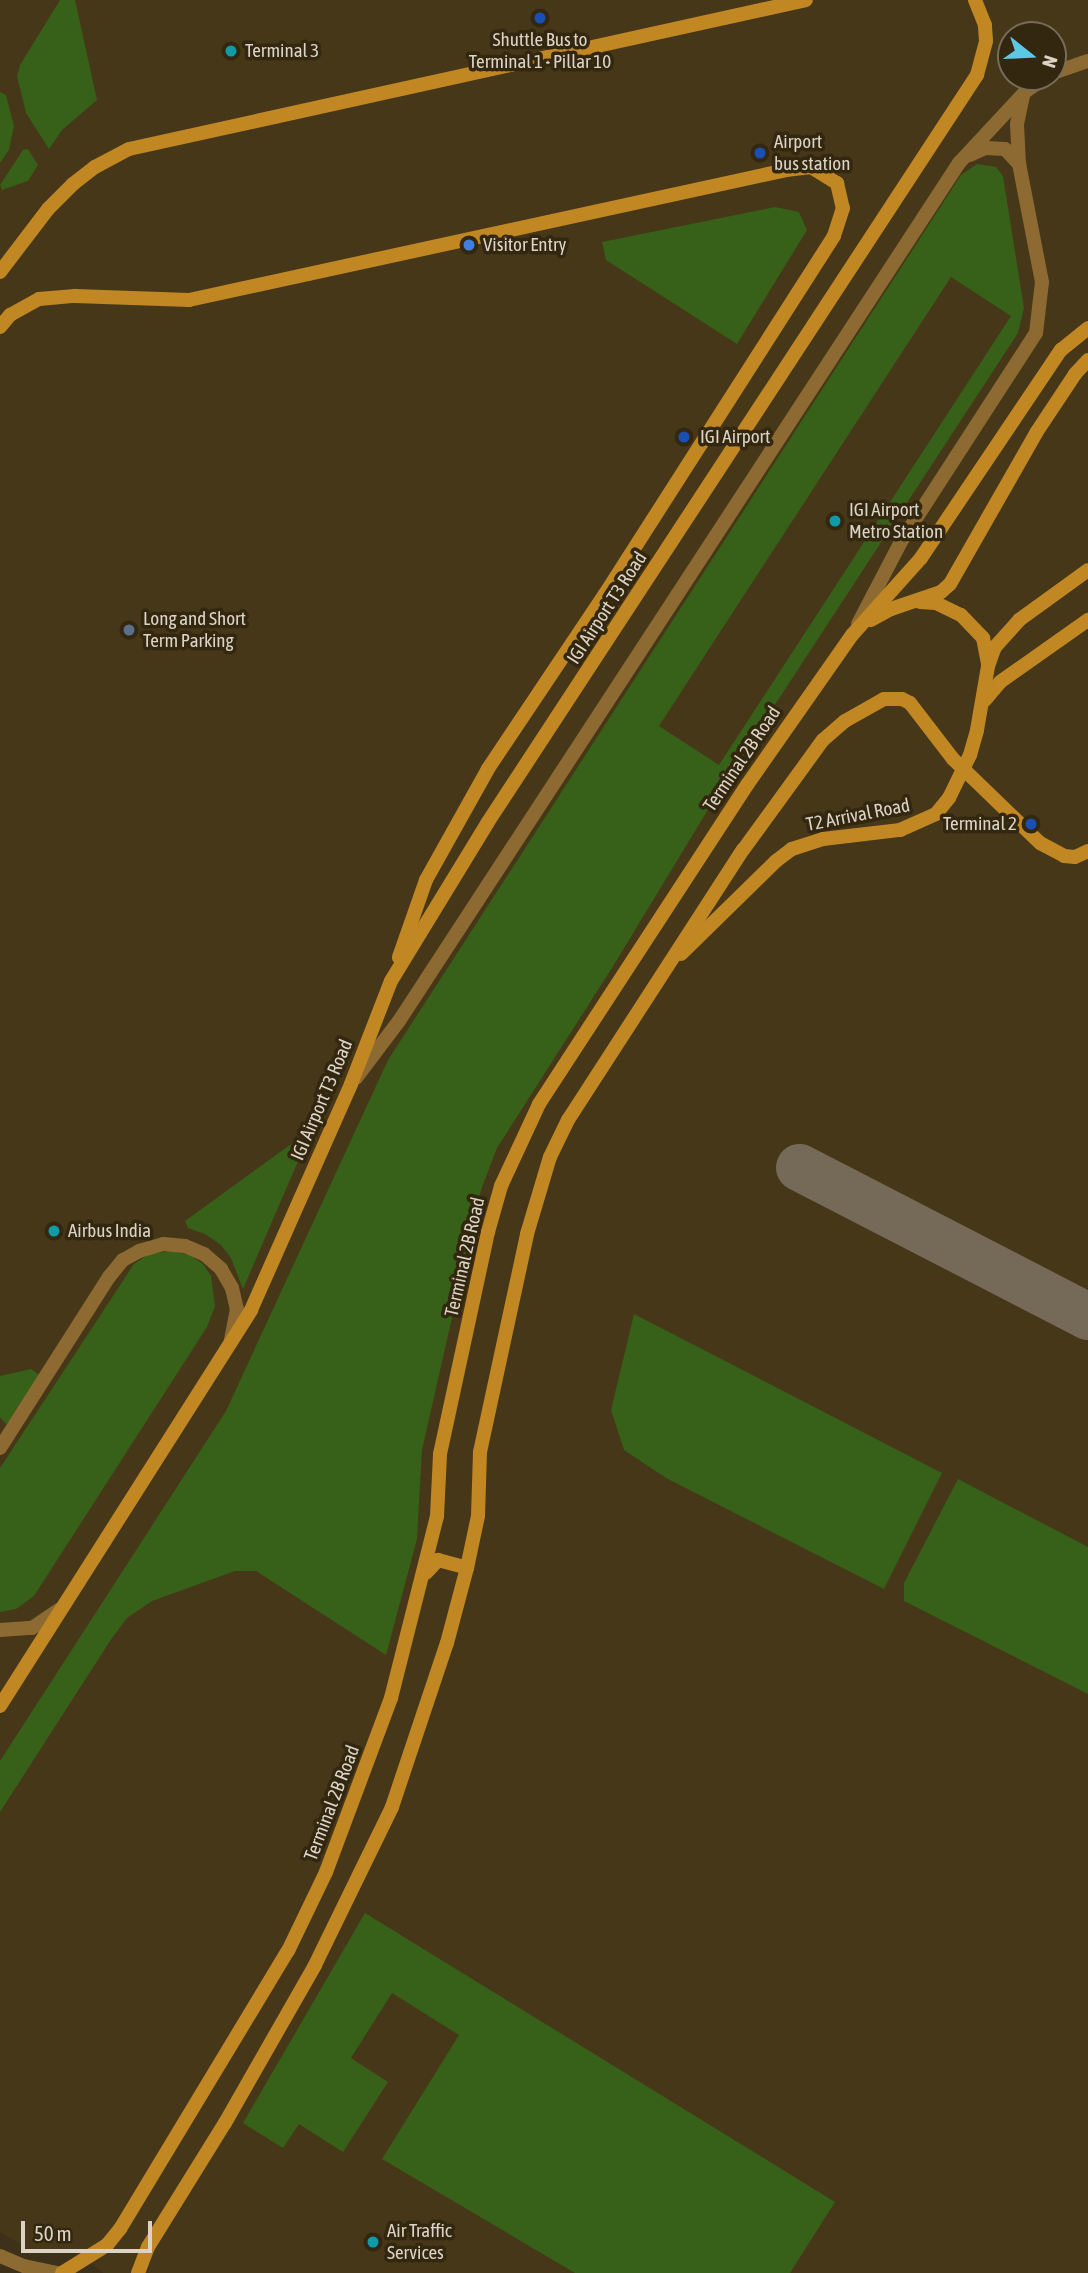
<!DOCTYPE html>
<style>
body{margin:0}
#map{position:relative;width:1088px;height:2273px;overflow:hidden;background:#3d311a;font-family:"Asap Condensed",sans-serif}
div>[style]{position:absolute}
.built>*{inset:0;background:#463718}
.green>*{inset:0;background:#376018}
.taxiway>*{height:47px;margin:-23.5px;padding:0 23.5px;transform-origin:23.5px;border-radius:23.5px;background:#756a57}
.street>*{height:14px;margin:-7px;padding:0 7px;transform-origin:7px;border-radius:7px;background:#8e6a33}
.secondary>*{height:14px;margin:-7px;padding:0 7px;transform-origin:7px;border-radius:7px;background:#c18723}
.secondary-bridge>*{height:14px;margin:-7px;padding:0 7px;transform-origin:7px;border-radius:7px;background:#c18723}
.dots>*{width:19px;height:19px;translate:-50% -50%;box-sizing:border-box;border:4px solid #332710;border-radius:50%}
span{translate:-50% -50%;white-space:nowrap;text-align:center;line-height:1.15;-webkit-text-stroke:7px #332710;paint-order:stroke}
.poi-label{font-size:19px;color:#dbd4c6}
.left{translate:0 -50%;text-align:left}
.right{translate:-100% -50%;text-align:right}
.street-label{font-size:19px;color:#dbd4c6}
.north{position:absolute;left:997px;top:21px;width:70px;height:70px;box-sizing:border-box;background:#332710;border:2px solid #766c59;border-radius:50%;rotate:108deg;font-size:19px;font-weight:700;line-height:28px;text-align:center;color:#dbd4c6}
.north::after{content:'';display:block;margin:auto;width:24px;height:32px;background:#5bc8e6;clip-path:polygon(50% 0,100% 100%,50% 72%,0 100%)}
.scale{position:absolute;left:21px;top:2221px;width:131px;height:32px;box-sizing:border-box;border:4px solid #dbd4c6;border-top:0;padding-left:9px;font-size:21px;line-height:24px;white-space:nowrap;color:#dbd4c6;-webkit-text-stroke:5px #332710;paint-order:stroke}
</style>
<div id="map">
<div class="built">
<i style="clip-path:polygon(evenodd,0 0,1088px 0,1088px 2273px,104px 2273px,75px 2253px,34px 2252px,0 2232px,0 0,1011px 35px,1053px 35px,1053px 77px,1011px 77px,1011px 35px)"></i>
</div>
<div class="green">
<i style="clip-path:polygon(60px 0,75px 0,97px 100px,62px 130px,49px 149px,26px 113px,17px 76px,20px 65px)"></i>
<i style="clip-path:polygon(0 92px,6px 95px,14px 126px,9px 150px,0 163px)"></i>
<i style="clip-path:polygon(28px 149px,38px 165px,28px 181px,2px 190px,0 185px,23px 150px)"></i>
<i style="clip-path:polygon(evenodd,977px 164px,996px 167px,1003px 176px,1024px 308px,1018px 333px,729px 775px,612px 968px,497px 1148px,481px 1190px,422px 1450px,417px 1539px,386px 1655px,256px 1571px,235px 1571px,152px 1601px,127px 1618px,112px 1638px,0 1812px,0 1761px,226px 1411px,388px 1060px,961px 175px,977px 164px,951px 277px,1011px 316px,719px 765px,659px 726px,951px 277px)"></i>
<i style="clip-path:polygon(775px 207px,799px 212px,807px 230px,737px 344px,606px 260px,602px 242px)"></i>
<i style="clip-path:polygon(312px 1129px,243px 1289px,231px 1258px,221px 1245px,205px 1234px,188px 1228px,185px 1221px)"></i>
<i style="clip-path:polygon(174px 1251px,191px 1256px,203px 1264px,211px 1276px,215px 1306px,207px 1327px,34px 1596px,16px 1609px,0 1612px,0 1468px,134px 1264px,149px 1254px)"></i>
<i style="clip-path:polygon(634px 1314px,942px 1473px,884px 1589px,666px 1478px,624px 1450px,611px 1410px)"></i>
<i style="clip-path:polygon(31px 1369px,39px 1375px,7px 1424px,5px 1423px,0 1417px,0 1376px)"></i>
<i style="clip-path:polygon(958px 1479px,1088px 1547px,1088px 1694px,904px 1601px,904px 1583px)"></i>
<i style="clip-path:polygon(365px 1913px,835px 2202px,790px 2273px,575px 2273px,382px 2159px,459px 2035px,392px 1993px,351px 2058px,388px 2082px,343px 2152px,299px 2124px,283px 2148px,243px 2123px)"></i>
</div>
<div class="taxiway">
<i style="left:799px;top:1167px;width:325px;rotate:27.3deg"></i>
</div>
<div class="street">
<i style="left:1053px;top:73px;width:37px;rotate:-19deg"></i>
<i style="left:970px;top:155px;width:17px;rotate:-25deg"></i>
<i style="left:985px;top:148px;width:20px;rotate:3deg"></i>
<i style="left:1005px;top:149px;width:21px;rotate:47deg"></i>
<i style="left:858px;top:624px;width:95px;rotate:-62.4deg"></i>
<i style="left:902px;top:540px;width:247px;rotate:-57.1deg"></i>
<i style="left:1036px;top:333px;width:51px;rotate:-83.3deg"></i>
<i style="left:1042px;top:282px;width:120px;rotate:-101deg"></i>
<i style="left:1019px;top:164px;width:40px;rotate:-92.9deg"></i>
<i style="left:1017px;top:124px;width:29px;rotate:-78deg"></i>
<i style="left:356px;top:1078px;width:71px;rotate:-53deg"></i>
<i style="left:399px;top:1021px;width:1025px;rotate:-56.87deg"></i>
<i style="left:959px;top:163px;width:98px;rotate:-47.1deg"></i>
<i style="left:1026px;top:91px;width:25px;rotate:-34deg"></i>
<i style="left:0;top:1448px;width:203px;rotate:-57.5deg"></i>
<i style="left:109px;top:1277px;width:22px;rotate:-51deg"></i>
<i style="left:123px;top:1260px;width:18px;rotate:-29deg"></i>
<i style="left:139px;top:1251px;width:25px;rotate:-16deg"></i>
<i style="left:163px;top:1244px;width:22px;rotate:5deg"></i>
<i style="left:185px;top:1246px;width:21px;rotate:23deg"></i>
<i style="left:204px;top:1254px;width:23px;rotate:41deg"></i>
<i style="left:221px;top:1269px;width:22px;rotate:60deg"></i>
<i style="left:232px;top:1288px;width:22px;rotate:77deg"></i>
<i style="left:237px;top:1309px;width:31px;rotate:101deg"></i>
<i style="left:0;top:1630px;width:32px;rotate:-4deg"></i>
<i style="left:32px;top:1628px;width:32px;rotate:-34deg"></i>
<i style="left:0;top:2256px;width:26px;rotate:23deg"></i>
<i style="left:24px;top:2266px;width:34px;rotate:12deg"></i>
</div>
<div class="secondary">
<i style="left:0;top:272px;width:79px;rotate:-52.7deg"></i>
<i style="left:48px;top:209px;width:35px;rotate:-45deg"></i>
<i style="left:73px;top:184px;width:28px;rotate:-38deg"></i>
<i style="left:95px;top:167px;width:38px;rotate:-28deg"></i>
<i style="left:129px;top:149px;width:693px;rotate:-12.41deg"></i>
<i style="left:0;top:327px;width:16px;rotate:-50deg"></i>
<i style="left:10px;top:315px;width:33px;rotate:-29deg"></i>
<i style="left:39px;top:299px;width:36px;rotate:-5deg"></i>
<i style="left:75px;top:296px;width:114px;rotate:2deg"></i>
<i style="left:189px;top:300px;width:611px;rotate:-12.28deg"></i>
<i style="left:786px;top:170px;width:25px;rotate:-7deg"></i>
<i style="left:811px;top:167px;width:31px;rotate:32deg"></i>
<i style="left:837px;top:183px;width:26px;rotate:77deg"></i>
<i style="left:843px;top:208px;width:29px;rotate:108deg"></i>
<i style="left:834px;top:236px;width:425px;rotate:122.6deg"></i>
<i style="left:605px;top:594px;width:211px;rotate:123.8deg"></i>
<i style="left:488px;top:769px;width:127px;rotate:119.2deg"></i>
<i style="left:426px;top:880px;width:82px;rotate:109.3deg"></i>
<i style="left:920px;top:602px;width:16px;rotate:4deg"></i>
<i style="left:936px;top:603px;width:28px;rotate:26deg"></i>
<i style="left:961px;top:615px;width:32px;rotate:46deg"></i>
<i style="left:983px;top:638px;width:26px;rotate:79deg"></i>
<i style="left:871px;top:620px;width:23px;rotate:-29deg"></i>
<i style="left:891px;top:609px;width:53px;rotate:-18.8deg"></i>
<i style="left:941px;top:592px;width:12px;rotate:-42deg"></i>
<i style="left:950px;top:584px;width:174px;rotate:-60.3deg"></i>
<i style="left:1036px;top:433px;width:71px;rotate:-56.5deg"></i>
<i style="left:1075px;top:374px;width:19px;rotate:-47deg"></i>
<i style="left:985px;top:700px;width:23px;rotate:-50deg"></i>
<i style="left:1000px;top:682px;width:108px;rotate:-35.2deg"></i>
<i style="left:681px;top:954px;width:133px;rotate:-44.4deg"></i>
<i style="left:776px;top:861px;width:20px;rotate:-37deg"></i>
<i style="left:792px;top:849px;width:33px;rotate:-18deg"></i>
<i style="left:823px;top:839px;width:78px;rotate:-6.7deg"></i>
<i style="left:900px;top:830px;width:39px;rotate:-24deg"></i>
<i style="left:936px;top:814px;width:21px;rotate:-51deg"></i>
<i style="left:949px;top:798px;width:48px;rotate:-64deg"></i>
<i style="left:970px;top:755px;width:26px;rotate:-74deg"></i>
<i style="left:977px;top:730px;width:65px;rotate:-80.2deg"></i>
<i style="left:988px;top:666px;width:20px;rotate:-70deg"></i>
<i style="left:995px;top:647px;width:36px;rotate:-48deg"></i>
<i style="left:1019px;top:620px;width:85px;rotate:-35.9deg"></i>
<i style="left:426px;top:1573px;width:18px;rotate:-47deg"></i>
<i style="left:438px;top:1560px;width:30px;rotate:15deg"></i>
<i style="left:0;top:1706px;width:469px;rotate:-57.6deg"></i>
<i style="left:251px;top:1310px;width:247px;rotate:-66.1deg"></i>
<i style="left:351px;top:1084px;width:110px;rotate:-68.8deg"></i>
<i style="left:391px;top:981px;width:186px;rotate:-58.6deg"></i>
<i style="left:488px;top:822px;width:893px;rotate:-56.79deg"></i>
<i style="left:977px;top:75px;width:35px;rotate:-75deg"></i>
<i style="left:986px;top:41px;width:16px;rotate:-94deg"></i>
<i style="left:985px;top:25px;width:27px;rotate:-112deg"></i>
<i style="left:62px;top:2273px;width:53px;rotate:-31.9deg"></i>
<i style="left:107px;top:2245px;width:21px;rotate:-51deg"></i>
<i style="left:120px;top:2229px;width:325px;rotate:-58.9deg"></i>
<i style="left:288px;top:1951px;width:88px;rotate:-64.3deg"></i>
<i style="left:326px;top:1872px;width:186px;rotate:-69.5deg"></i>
<i style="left:391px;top:1698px;width:188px;rotate:-75.8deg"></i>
<i style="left:437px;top:1516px;width:62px;rotate:-87.2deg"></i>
<i style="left:440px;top:1454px;width:227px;rotate:-77.8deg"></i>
<i style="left:488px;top:1232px;width:48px;rotate:-74.2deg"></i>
<i style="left:501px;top:1186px;width:90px;rotate:-65.1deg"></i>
<i style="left:539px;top:1104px;width:381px;rotate:-56.9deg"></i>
<i style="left:747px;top:785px;width:183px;rotate:-55deg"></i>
<i style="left:852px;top:635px;width:103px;rotate:-48.1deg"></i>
<i style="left:921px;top:558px;width:251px;rotate:-56.1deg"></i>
<i style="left:1061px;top:350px;width:35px;rotate:-39deg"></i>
<i style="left:138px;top:2273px;width:28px;rotate:-69deg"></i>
<i style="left:148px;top:2247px;width:146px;rotate:-58.2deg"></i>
<i style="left:225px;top:2123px;width:182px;rotate:-60.3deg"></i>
<i style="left:315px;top:1965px;width:176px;rotate:-64deg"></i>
<i style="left:392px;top:1807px;width:173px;rotate:-71.5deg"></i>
<i style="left:447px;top:1643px;width:78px;rotate:-75.1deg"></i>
<i style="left:467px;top:1568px;width:53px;rotate:-78.1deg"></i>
<i style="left:478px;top:1516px;width:64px;rotate:-88.2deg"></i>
<i style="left:480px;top:1452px;width:223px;rotate:-77.8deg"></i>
<i style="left:527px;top:1234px;width:80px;rotate:-73.4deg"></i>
<i style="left:550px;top:1157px;width:41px;rotate:-64.1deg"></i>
<i style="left:568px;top:1120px;width:322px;rotate:-57.1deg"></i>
<i style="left:743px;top:850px;width:136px;rotate:-54deg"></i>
<i style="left:823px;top:740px;width:29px;rotate:-41deg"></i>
</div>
<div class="secondary-bridge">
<i style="left:845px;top:721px;width:45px;rotate:-29.4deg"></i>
<i style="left:884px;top:699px;width:18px"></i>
<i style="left:902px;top:699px;width:9px;rotate:27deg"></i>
<i style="left:910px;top:703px;width:71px;rotate:52.5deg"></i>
<i style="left:953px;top:759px;width:121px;rotate:44deg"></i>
<i style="left:1040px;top:843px;width:27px;rotate:28deg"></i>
<i style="left:1064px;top:856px;width:11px;rotate:5deg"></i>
<i style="left:1075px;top:857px;width:14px;rotate:-25deg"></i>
</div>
<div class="dots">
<i style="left:540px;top:18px;background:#1a4fb4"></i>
<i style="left:231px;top:51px;background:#0f9aa8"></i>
<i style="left:760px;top:153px;background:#1a4fb4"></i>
<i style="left:469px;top:245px;background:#3f7fe0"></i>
<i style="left:684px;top:437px;background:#1a4fb4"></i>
<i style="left:835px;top:521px;background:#0f9aa8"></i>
<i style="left:129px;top:630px;background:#5c6f8a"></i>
<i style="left:1031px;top:824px;background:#1a4fb4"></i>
<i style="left:54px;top:1231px;background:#0f9aa8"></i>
<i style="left:373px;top:2242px;background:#0f9aa8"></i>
</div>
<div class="poi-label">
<span style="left:540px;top:51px">Shuttle Bus to<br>Terminal 1 - Pillar 10</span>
<span class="left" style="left:245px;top:51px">Terminal 3</span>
<span class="left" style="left:774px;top:153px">Airport<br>bus station</span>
<span class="left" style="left:483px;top:245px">Visitor Entry</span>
<span class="left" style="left:700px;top:437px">IGI Airport</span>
<span class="left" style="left:849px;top:521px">IGI Airport<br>Metro Station</span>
<span class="left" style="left:143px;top:630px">Long and Short<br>Term Parking</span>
<span class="right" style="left:1017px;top:824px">Terminal 2</span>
<span class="left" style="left:68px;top:1231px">Airbus India</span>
<span class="left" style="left:387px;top:2242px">Air Traffic<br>Services</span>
</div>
<div class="street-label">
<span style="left:607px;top:608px;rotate:-57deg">IGI Airport T3 Road</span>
<span style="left:742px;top:759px;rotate:-56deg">Terminal 2B Road</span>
<span style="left:858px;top:815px;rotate:-11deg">T2 Arrival Road</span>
<span style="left:322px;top:1100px;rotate:-67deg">IGI Airport T3 Road</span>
<span style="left:465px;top:1257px;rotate:-77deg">Terminal 2B Road</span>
<span style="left:332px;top:1803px;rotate:-69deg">Terminal 2B Road</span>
</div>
<div class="north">N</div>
<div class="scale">50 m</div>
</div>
